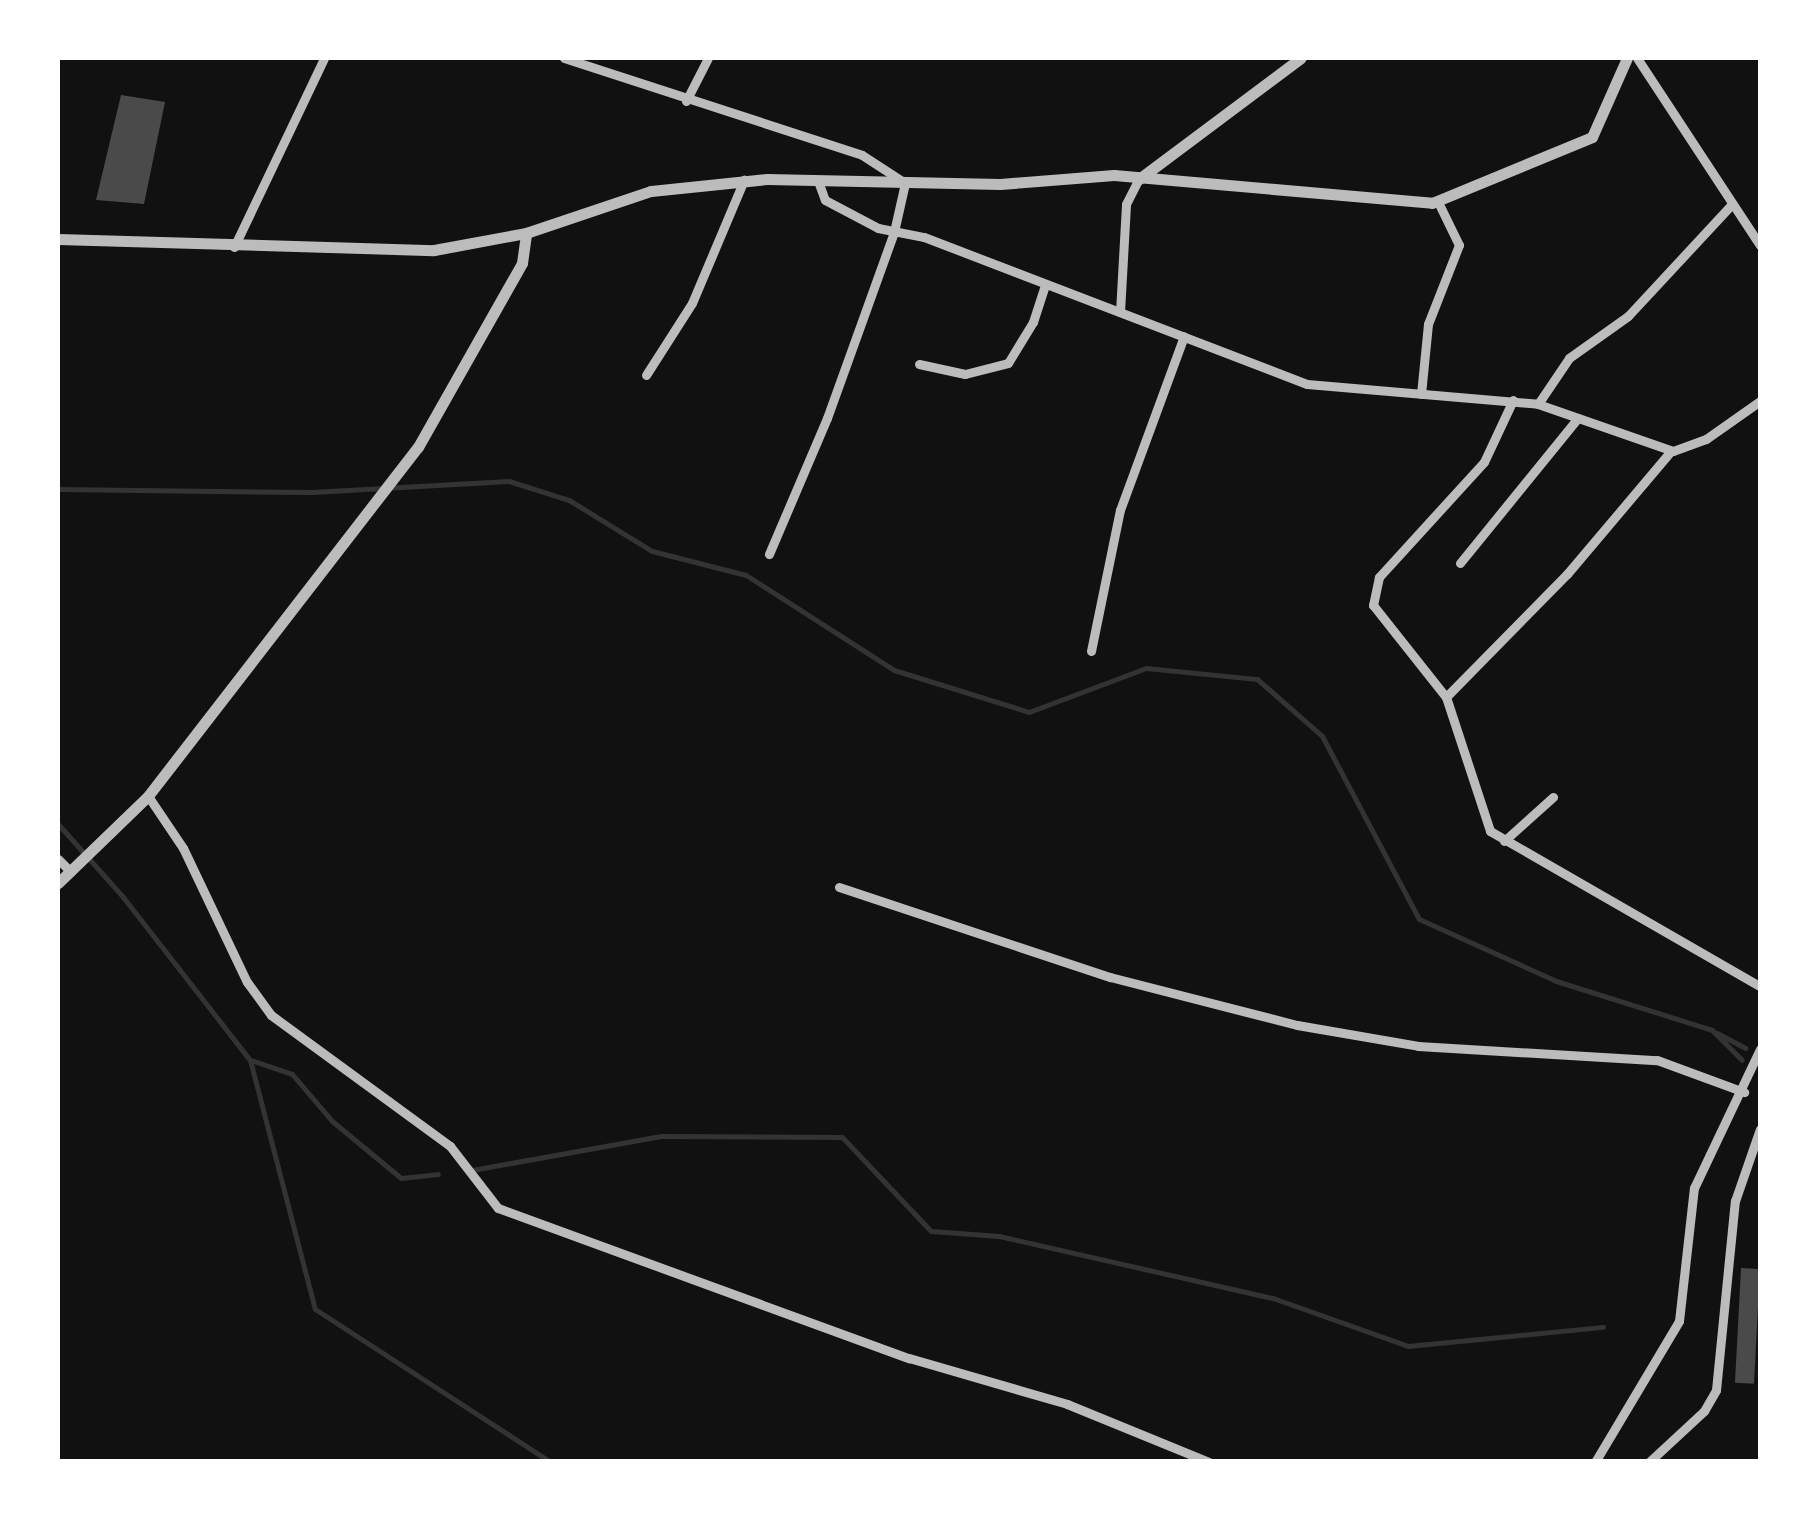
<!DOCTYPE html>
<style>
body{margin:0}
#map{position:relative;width:1818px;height:1519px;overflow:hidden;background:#111;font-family:Rubik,sans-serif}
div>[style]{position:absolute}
.stream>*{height:5px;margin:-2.5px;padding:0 2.5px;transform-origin:2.5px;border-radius:2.5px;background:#333}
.building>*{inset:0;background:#4a4a4a;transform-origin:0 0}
.minor>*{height:9px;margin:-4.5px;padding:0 4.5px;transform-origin:4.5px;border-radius:4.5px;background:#bcbcbc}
.tertiary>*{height:11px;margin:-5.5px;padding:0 5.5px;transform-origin:5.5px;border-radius:5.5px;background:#bcbcbc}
span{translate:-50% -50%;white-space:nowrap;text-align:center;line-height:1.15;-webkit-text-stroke:10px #fff;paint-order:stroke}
.frame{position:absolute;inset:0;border:60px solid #fff;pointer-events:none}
</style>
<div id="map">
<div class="stream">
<i style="left:58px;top:489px;width:254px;rotate:0.7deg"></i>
<i style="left:312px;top:492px;width:197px;rotate:-3.2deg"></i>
<i style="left:509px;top:481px;width:63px;rotate:17.6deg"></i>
<i style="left:569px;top:500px;width:97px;rotate:31.6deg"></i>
<i style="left:652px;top:551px;width:97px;rotate:14.3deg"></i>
<i style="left:746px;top:575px;width:176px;rotate:32.7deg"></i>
<i style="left:894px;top:670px;width:141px;rotate:17.3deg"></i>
<i style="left:1029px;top:712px;width:125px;rotate:-20.6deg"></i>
<i style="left:1146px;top:668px;width:112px;rotate:5.7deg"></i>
<i style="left:1257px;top:679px;width:86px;rotate:41.2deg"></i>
<i style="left:1322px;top:736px;width:207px;rotate:62.1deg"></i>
<i style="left:1419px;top:919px;width:150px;rotate:24.3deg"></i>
<i style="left:1556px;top:981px;width:164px;rotate:17.4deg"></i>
<i style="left:1712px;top:1030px;width:42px;rotate:45deg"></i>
<i style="left:58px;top:824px;width:98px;rotate:48.3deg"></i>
<i style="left:123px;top:897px;width:207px;rotate:52.1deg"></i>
<i style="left:250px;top:1060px;width:257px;rotate:75.4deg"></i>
<i style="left:315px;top:1309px;width:281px;rotate:33deg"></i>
<i style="left:1717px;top:1033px;width:32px;rotate:28deg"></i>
<i style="left:251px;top:1060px;width:43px;rotate:18.9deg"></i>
<i style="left:292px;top:1074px;width:62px;rotate:49.6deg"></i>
<i style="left:332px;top:1121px;width:89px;rotate:39.6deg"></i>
<i style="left:401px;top:1178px;width:37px;rotate:-6deg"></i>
<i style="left:472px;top:1170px;width:192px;rotate:-10.2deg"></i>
<i style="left:661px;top:1136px;width:181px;rotate:0.3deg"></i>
<i style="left:842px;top:1137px;width:129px;rotate:46.6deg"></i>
<i style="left:931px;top:1231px;width:68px;rotate:4.2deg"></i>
<i style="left:999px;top:1236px;width:281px;rotate:12.8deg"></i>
<i style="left:1273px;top:1298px;width:143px;rotate:19.6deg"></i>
<i style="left:1408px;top:1346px;width:196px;rotate:-5.6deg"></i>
</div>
<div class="building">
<i style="clip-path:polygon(121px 95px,165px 102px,144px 204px,96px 200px)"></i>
<i style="left:1741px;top:1268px;width:19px;height:115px;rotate:3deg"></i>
</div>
<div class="minor">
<i style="left:564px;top:58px;width:313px;rotate:18deg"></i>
<i style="left:862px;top:155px;width:51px;rotate:33.1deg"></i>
<i style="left:905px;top:183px;width:50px;rotate:102.7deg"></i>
<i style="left:894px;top:232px;width:198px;rotate:109.8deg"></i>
<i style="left:827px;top:418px;width:148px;rotate:113.1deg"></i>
<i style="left:1637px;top:58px;width:224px;rotate:56.7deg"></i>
<i style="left:686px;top:101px;width:48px;rotate:-62.9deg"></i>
<i style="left:818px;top:181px;width:20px;rotate:70deg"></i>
<i style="left:825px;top:200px;width:60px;rotate:27.8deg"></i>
<i style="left:878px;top:228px;width:47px;rotate:11.1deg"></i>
<i style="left:924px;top:237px;width:410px;rotate:21deg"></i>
<i style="left:1307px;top:384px;width:232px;rotate:4.9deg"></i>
<i style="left:1538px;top:404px;width:143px;rotate:19.2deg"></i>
<i style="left:1673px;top:451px;width:35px;rotate:-20deg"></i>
<i style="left:1706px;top:439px;width:66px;rotate:-35.1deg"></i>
<i style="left:234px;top:247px;width:209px;rotate:-64.5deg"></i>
<i style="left:1120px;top:312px;width:108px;rotate:-86.8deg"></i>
<i style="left:1126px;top:204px;width:28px;rotate:-63deg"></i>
<i style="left:919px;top:364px;width:47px;rotate:12.3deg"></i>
<i style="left:965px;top:374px;width:44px;rotate:-14.3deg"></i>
<i style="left:1008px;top:363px;width:48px;rotate:-58.6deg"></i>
<i style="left:1033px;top:322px;width:39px;rotate:-72deg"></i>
<i style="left:646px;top:375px;width:85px;rotate:-57.4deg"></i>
<i style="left:692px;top:303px;width:134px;rotate:-67.1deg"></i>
<i style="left:1421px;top:394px;width:70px;rotate:-84.3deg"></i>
<i style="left:1428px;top:324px;width:85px;rotate:-68.6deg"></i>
<i style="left:1459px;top:245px;width:48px;rotate:-116deg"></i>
<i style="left:1513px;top:400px;width:68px;rotate:115.1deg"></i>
<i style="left:1484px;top:462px;width:156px;rotate:132.4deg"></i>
<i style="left:1379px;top:577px;width:29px;rotate:102deg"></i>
<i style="left:1373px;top:605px;width:117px;rotate:51.6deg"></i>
<i style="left:1446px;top:697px;width:141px;rotate:71.8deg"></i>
<i style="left:1490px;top:831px;width:311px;rotate:29.9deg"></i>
<i style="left:1538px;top:404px;width:55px;rotate:-56deg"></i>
<i style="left:1569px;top:358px;width:72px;rotate:-35.4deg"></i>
<i style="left:1628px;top:316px;width:153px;rotate:-47.1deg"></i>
<i style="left:1460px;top:563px;width:187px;rotate:-50.9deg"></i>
<i style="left:1091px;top:651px;width:144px;rotate:-78.4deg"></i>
<i style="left:1120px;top:510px;width:185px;rotate:-69.8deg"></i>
<i style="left:1446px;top:697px;width:173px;rotate:-45.5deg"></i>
<i style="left:1567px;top:574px;width:161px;rotate:-49.8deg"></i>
<i style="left:148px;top:796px;width:63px;rotate:56.1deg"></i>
<i style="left:183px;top:848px;width:148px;rotate:64.5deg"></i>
<i style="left:247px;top:982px;width:41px;rotate:54deg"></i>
<i style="left:271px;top:1015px;width:222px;rotate:36.2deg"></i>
<i style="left:450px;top:1146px;width:78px;rotate:52.3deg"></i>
<i style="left:498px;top:1208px;width:438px;rotate:20.1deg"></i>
<i style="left:909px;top:1358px;width:165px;rotate:16.2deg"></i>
<i style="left:1067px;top:1404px;width:153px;rotate:22.2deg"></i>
<i style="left:1504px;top:841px;width:66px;rotate:-41.9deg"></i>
<i style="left:58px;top:859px;width:18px;rotate:45deg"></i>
<i style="left:839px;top:887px;width:286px;rotate:18.4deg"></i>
<i style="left:1110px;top:977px;width:193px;rotate:14.4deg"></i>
<i style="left:1297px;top:1025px;width:123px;rotate:9.8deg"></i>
<i style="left:1418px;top:1046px;width:239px;rotate:3.4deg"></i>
<i style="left:1657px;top:1060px;width:93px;rotate:20.2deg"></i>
<i style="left:1595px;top:1462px;width:164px;rotate:-59.2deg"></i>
<i style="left:1679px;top:1321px;width:134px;rotate:-83.6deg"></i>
<i style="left:1694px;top:1188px;width:154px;rotate:-64.6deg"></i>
<i style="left:1649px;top:1462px;width:75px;rotate:-42.8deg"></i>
<i style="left:1704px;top:1411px;width:24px;rotate:-60deg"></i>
<i style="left:1716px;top:1390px;width:190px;rotate:-84.3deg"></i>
<i style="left:1735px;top:1201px;width:76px;rotate:-70.9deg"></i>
</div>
<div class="tertiary">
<i style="left:1139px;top:179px;width:202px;rotate:-36.8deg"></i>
<i style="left:58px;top:239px;width:376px;rotate:1.7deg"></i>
<i style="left:434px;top:250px;width:94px;rotate:-10.5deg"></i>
<i style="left:526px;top:233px;width:132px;rotate:-18.6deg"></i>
<i style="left:651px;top:191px;width:117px;rotate:-5.9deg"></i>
<i style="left:767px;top:179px;width:233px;rotate:1.2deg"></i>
<i style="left:1000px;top:184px;width:114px;rotate:-4.5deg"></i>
<i style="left:1114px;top:175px;width:319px;rotate:5deg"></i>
<i style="left:1432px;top:203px;width:173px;rotate:-22.4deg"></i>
<i style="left:1592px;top:137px;width:86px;rotate:-66.1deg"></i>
<i style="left:58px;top:883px;width:125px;rotate:-44deg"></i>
<i style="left:148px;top:796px;width:441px;rotate:-52.3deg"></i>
<i style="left:418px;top:447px;width:211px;rotate:-60.5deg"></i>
<i style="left:522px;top:263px;width:30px;rotate:-82deg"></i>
</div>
<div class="frame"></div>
</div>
